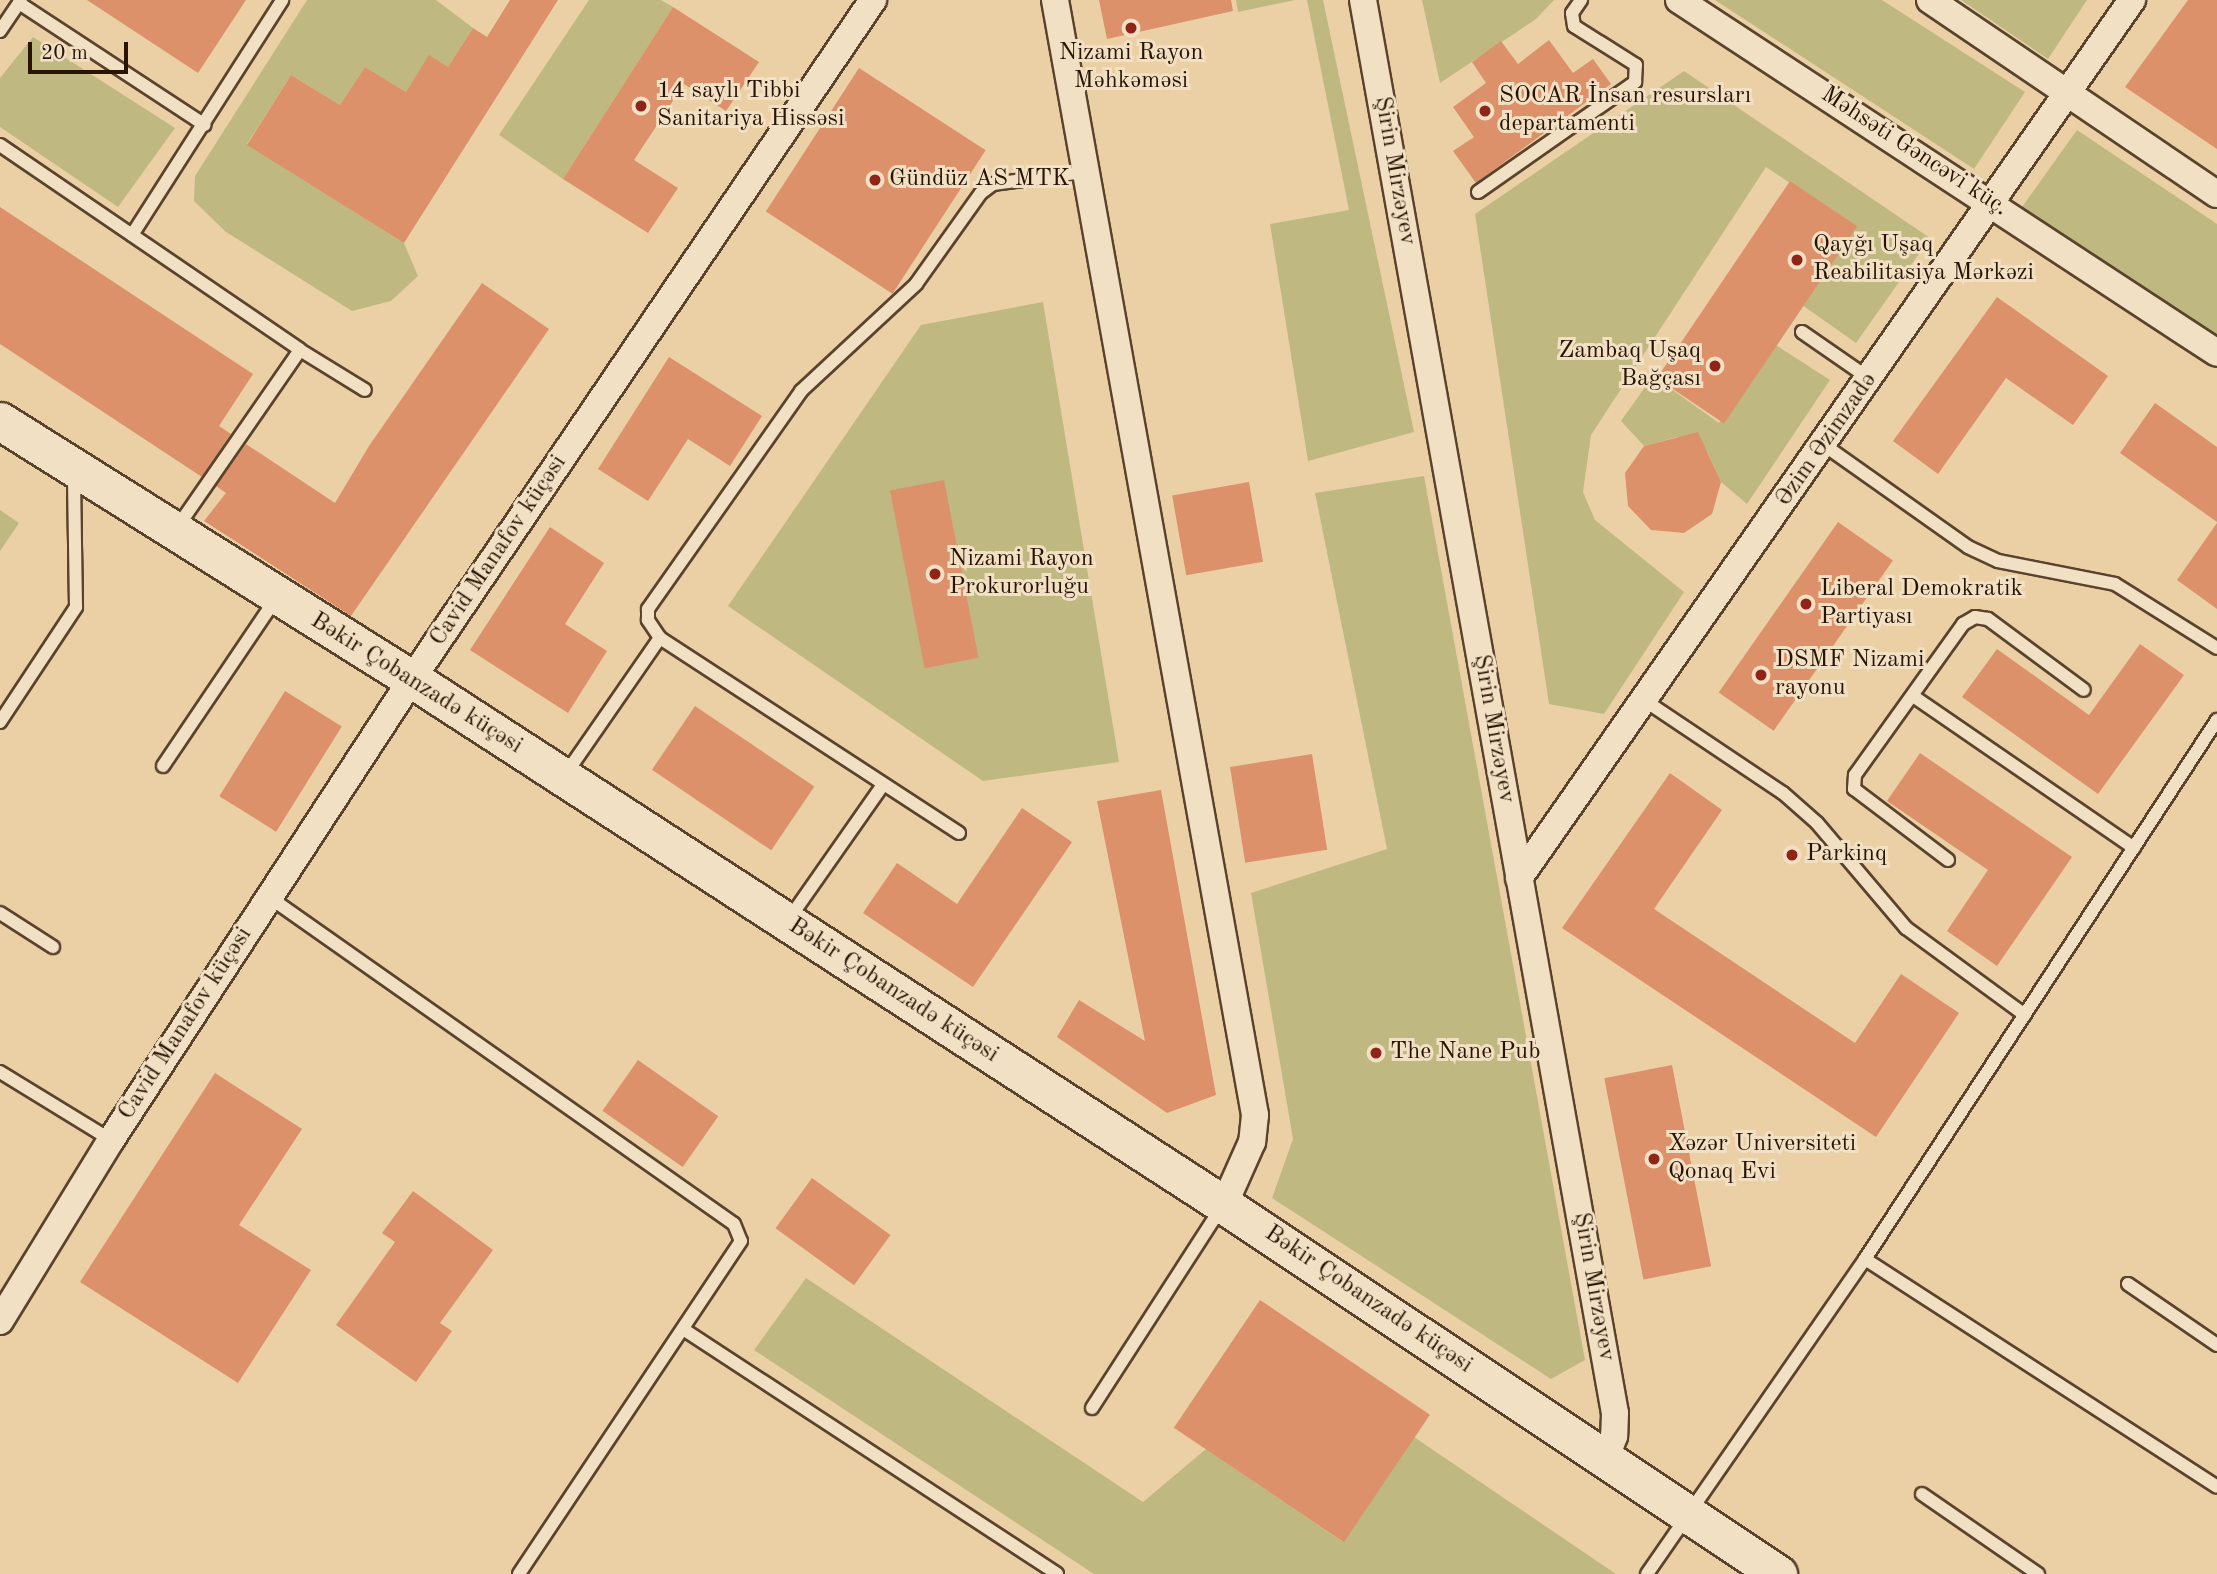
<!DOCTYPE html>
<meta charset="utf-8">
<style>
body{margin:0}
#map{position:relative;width:2217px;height:1574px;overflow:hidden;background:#ebd0a5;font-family:"Old Standard TT",serif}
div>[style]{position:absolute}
.green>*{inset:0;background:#bfb981}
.building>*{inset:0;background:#dc916a;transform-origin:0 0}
.roads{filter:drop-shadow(2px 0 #5a432c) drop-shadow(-2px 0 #5a432c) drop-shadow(0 2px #5a432c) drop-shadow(0 -2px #5a432c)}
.lane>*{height:12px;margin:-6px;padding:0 6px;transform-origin:6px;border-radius:6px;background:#f2e0c4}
.street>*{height:26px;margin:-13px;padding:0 13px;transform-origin:13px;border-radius:13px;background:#f2e0c4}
.secondary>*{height:37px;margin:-18.5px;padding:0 18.5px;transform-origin:18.5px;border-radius:18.5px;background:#f2e0c4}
.dots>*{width:19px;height:19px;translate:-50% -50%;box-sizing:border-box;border:4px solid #f2e0c4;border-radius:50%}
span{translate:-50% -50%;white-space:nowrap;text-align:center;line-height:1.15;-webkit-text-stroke:6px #f2e0c4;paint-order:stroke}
.poi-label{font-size:24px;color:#291403}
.left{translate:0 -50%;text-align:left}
.right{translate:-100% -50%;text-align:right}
.street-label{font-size:24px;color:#291403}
.scale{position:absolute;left:28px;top:42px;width:100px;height:32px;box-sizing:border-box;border:4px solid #291403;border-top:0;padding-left:9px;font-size:21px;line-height:24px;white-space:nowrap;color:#291403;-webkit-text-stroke:5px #f2e0c4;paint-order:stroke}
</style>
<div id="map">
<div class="green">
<i style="clip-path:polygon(307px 0,436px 0,473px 28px,448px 67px,406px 92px,365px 67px,340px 105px,291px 75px,247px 144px,404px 243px,418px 276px,391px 301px,352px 311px,226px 232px,194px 201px,195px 176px)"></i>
<i style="clip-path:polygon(589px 0,661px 0,673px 7px,563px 179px,499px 135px)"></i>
<i style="clip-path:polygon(1236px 0,1295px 0,1238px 12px)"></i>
<i style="clip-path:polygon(1307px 0,1323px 0,1414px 432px,1308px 461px,1270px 224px,1349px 210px)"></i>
<i style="clip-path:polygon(1422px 0,1554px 0,1536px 19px,1440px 83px)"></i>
<i style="clip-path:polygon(1715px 0,1882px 0,2025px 92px,1974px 169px)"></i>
<i style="clip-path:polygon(1961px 0,2087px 0,2048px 59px)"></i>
<i style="clip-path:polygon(33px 37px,175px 128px,118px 207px,0 127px,0 78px)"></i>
<i style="clip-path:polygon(1684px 71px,1930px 238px,1856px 343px,1802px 305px,1856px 227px,1766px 167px,1591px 435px,1583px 492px,1595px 520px,1684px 592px,1604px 714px,1549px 704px,1475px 214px)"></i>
<i style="clip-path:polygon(2077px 130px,2217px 224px,2217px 336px,2022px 207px)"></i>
<i style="clip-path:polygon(1043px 302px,1119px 762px,983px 781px,728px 606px,921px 325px)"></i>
<i style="clip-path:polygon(1774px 344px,1830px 380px,1747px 504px,1721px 482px,1707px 451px,1677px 437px,1644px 446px,1621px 421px,1653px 376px,1719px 423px)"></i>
<i style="clip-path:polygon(1424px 476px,1585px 1360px,1551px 1379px,1272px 1198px,1293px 1139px,1251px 893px,1387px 849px,1315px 493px)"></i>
<i style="clip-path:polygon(0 510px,19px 523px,0 551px)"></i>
<i style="clip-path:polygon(806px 1278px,1143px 1502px,1206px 1449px,1343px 1542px,1414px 1437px,1616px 1574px,1094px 1574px,754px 1350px)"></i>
</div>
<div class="building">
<i style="clip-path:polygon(87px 0,246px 0,198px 73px)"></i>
<i style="clip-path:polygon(510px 0,558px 0,404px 243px,247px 145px,291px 75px,340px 105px,365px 67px,406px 92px,429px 55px,448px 67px,473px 28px,487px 37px)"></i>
<i style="clip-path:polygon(1099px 0,1231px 0,1233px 11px,1107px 39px)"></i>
<i style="clip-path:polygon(2188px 0,2217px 0,2217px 149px,2125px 87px)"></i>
<i style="clip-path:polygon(673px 7px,759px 62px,726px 111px,684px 84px,634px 160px,678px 188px,648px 233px,563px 179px)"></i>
<i style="clip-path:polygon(1549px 40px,1573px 73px,1593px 59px,1611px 84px,1476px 183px,1453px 151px,1474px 137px,1453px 107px,1486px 83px,1472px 62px,1501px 41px,1518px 64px)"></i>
<i style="left:859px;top:68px;width:151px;height:171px;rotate:33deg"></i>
<i style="left:1790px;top:181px;width:81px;height:238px;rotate:34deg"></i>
<i style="clip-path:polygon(0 207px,253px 374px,219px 426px,231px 434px,202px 477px,0 344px)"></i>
<i style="clip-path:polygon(482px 283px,549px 329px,351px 616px,204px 521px,226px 493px,216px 486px,246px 444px,335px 503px,369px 446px)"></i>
<i style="clip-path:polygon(1997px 297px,2108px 376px,2073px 425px,2006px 378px,1938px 474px,1893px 441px)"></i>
<i style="clip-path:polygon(669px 357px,762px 416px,730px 466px,688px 439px,648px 501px,598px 469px)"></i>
<i style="clip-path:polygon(2155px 403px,2217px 447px,2217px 522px,2120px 453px)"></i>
<i style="clip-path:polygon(1698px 432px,1721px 482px,1712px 514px,1684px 533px,1651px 530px,1628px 506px,1625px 473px,1644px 446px)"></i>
<i style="left:944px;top:480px;width:181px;height:55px;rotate:79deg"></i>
<i style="left:1249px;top:482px;width:81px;height:78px;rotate:80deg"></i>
<i style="left:1838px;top:522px;width:67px;height:208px;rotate:35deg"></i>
<i style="clip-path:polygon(2217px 523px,2217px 609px,2177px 580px)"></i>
<i style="clip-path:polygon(550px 527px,604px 563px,565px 624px,607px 651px,568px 713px,470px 650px)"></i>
<i style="clip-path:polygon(2140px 644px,2184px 675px,2098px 794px,1962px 697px,1997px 649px,2089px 715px)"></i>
<i style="left:285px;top:691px;width:67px;height:124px;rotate:32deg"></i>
<i style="left:695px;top:706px;width:144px;height:77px;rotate:34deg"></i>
<i style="clip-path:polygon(1920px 753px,2072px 857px,1997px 966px,1947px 931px,1988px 870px,1887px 801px)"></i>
<i style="left:1312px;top:754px;width:97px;height:83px;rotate:81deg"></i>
<i style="clip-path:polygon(1670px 773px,1722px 810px,1654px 909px,1855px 1043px,1901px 974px,1959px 1013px,1876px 1137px,1562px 928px)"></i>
<i style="clip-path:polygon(1161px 790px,1216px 1095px,1167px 1113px,1057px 1037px,1079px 1000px,1145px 1041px,1097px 801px)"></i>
<i style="clip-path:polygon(1022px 808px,1072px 842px,973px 987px,863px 913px,897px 863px,957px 904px)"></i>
<i style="left:638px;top:1060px;width:98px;height:62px;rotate:35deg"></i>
<i style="left:1672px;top:1065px;width:205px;height:69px;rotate:79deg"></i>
<i style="clip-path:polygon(215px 1073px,302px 1129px,239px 1225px,311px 1270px,238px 1383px,80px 1282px)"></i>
<i style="left:812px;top:1178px;width:97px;height:62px;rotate:36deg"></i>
<i style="clip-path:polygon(413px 1191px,493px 1250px,440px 1323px,452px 1331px,416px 1382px,336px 1325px,395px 1242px,382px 1233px)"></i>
<i style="left:1260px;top:1300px;width:205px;height:154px;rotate:34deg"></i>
</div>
<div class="roads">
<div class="lane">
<i style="left:19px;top:3px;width:222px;rotate:33.3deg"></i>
<i style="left:0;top:31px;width:37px;rotate:-56deg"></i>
<i style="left:0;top:145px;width:363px;rotate:34.3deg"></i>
<i style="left:300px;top:350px;width:218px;rotate:124.7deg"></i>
<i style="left:1478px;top:192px;width:192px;rotate:-35deg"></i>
<i style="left:1635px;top:82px;width:17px;rotate:-87deg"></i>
<i style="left:1636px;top:65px;width:73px;rotate:-147.8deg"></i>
<i style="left:1574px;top:26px;width:13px;rotate:-99deg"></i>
<i style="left:1572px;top:13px;width:16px;rotate:-55deg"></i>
<i style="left:132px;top:235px;width:279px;rotate:-57.4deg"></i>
<i style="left:1802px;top:332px;width:83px;rotate:34.7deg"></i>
<i style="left:300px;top:350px;width:76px;rotate:31.6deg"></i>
<i style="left:1824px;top:445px;width:176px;rotate:35.3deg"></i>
<i style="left:1968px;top:547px;width:33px;rotate:25deg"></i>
<i style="left:1998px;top:561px;width:119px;rotate:11.1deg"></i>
<i style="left:2115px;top:584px;width:120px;rotate:32.1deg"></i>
<i style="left:1913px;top:696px;width:268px;rotate:34.5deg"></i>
<i style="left:1644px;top:700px;width:167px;rotate:33.8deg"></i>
<i style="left:1783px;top:793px;width:45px;rotate:41.4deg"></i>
<i style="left:1817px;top:823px;width:138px;rotate:49.7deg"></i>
<i style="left:1906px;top:928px;width:147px;rotate:36.2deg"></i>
<i style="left:0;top:722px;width:138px;rotate:-56.5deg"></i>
<i style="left:76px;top:607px;width:132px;rotate:-90.9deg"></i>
<i style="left:163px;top:766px;width:204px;rotate:-56deg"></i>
<i style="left:565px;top:775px;width:167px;rotate:-55.3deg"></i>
<i style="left:959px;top:833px;width:357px;rotate:-146.9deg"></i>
<i style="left:660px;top:638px;width:22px;rotate:-124deg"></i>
<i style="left:648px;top:620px;width:11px;rotate:-90deg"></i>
<i style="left:648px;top:609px;width:266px;rotate:-54.9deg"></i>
<i style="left:801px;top:391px;width:157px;rotate:-42.9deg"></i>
<i style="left:916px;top:284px;width:112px;rotate:-54.5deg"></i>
<i style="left:981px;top:193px;width:15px;rotate:-37deg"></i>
<i style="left:993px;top:184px;width:91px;rotate:-7.6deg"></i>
<i style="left:1948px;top:860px;width:118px;rotate:-142.9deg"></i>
<i style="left:1854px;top:789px;width:14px;rotate:-86deg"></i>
<i style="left:1855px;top:775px;width:186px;rotate:-54.4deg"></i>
<i style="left:1963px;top:624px;width:14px;rotate:-30deg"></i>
<i style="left:1975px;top:617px;width:13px;rotate:9deg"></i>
<i style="left:1988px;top:619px;width:119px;rotate:36.5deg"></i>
<i style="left:269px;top:897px;width:568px;rotate:35.12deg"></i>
<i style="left:734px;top:1224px;width:18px;rotate:68deg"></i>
<i style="left:741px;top:1241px;width:400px;rotate:123.7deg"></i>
<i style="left:0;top:913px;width:63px;rotate:32.7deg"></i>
<i style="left:789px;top:919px;width:164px;rotate:-55deg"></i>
<i style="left:0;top:1072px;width:130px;rotate:31.5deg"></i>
<i style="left:1865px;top:1259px;width:419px;rotate:32.9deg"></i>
<i style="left:2128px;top:1284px;width:108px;rotate:34.4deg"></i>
<i style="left:683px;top:1329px;width:447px;rotate:33.2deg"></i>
<i style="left:1092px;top:1408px;width:238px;rotate:-57.2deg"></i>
<i style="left:1922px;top:1494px;width:141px;rotate:34.6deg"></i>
<i style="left:1647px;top:1574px;width:383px;rotate:-55.3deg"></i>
<i style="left:1865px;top:1259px;width:644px;rotate:-56.85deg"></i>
</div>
<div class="street">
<i style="left:1055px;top:0;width:1133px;rotate:79.83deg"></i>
<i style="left:1255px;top:1115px;width:27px;rotate:96deg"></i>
<i style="left:1252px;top:1142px;width:69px;rotate:114deg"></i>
<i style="left:1363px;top:0;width:1435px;rotate:79.89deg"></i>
<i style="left:1615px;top:1413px;width:23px;rotate:92deg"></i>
<i style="left:1614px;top:1436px;width:23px;rotate:110deg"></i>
<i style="left:1679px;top:0;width:643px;rotate:33.27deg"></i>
<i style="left:1930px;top:0;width:346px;rotate:34.1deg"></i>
<i style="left:1519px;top:878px;width:1071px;rotate:-55.08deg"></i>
<i style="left:0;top:1321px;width:212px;rotate:-58.5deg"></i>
<i style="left:111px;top:1140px;width:551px;rotate:-56.86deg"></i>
<i style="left:412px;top:679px;width:821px;rotate:-55.83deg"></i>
</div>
<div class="secondary">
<i style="left:0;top:421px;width:486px;rotate:32.1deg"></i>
<i style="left:412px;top:679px;width:967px;rotate:32.93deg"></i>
<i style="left:1224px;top:1205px;width:666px;rotate:33.67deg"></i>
</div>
</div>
<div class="dots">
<i style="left:1131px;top:28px;background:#8f2418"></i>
<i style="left:641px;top:106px;background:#8f2418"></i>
<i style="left:1485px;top:111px;background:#8f2418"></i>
<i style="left:875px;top:180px;background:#8f2418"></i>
<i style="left:1797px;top:260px;background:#8f2418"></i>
<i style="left:1715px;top:366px;background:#8f2418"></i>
<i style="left:935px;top:574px;background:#8f2418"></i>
<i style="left:1806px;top:604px;background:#8f2418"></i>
<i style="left:1761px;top:675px;background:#8f2418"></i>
<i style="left:1792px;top:855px;background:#8f2418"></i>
<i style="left:1376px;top:1053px;background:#8f2418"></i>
<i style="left:1654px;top:1159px;background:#8f2418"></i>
</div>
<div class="poi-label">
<span style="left:1131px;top:68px">Nizami Rayon<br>Məhkəməsi</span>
<span class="left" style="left:657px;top:106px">14 saylı Tibbi<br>Sanitariya Hissəsi</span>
<span class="left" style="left:1499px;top:111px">SOCAR İnsan resursları<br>departamenti</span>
<span class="left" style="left:889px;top:180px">Gündüz AS MTK</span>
<span class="left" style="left:1813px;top:260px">Qayğı Uşaq<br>Reabilitasiya Mərkəzi</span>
<span class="right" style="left:1701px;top:366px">Zambaq Uşaq<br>Bağçası</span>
<span class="left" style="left:949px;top:574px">Nizami Rayon<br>Prokurorluğu</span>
<span class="left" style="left:1820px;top:604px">Liberal Demokratik<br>Partiyası</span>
<span class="left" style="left:1775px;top:675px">DSMF Nizami<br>rayonu</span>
<span class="left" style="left:1806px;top:855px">Parkinq</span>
<span class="left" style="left:1390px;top:1053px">The Nane Pub</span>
<span class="left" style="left:1668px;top:1159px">Xəzər Universiteti<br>Qonaq Evi</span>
</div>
<div class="street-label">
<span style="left:1914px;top:152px;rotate:33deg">Məhsəti Gəncəvi küç.</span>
<span style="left:1394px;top:171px;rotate:80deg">Şirin Mirzəyev</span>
<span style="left:1827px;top:440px;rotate:-55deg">Əzim Əzimzadə</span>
<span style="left:499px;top:551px;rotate:-56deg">Cavid Manafov küçəsi</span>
<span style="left:416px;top:684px;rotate:32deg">Bəkir Çobanzadə küçəsi</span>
<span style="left:1493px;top:729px;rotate:80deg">Şirin Mirzəyev</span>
<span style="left:893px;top:991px;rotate:33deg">Bəkir Çobanzadə küçəsi</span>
<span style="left:186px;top:1024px;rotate:-57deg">Cavid Manafov küçəsi</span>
<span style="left:1593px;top:1287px;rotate:80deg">Şirin Mirzəyev</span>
<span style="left:1368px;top:1300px;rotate:34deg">Bəkir Çobanzadə küçəsi</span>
</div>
<div class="scale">20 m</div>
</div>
